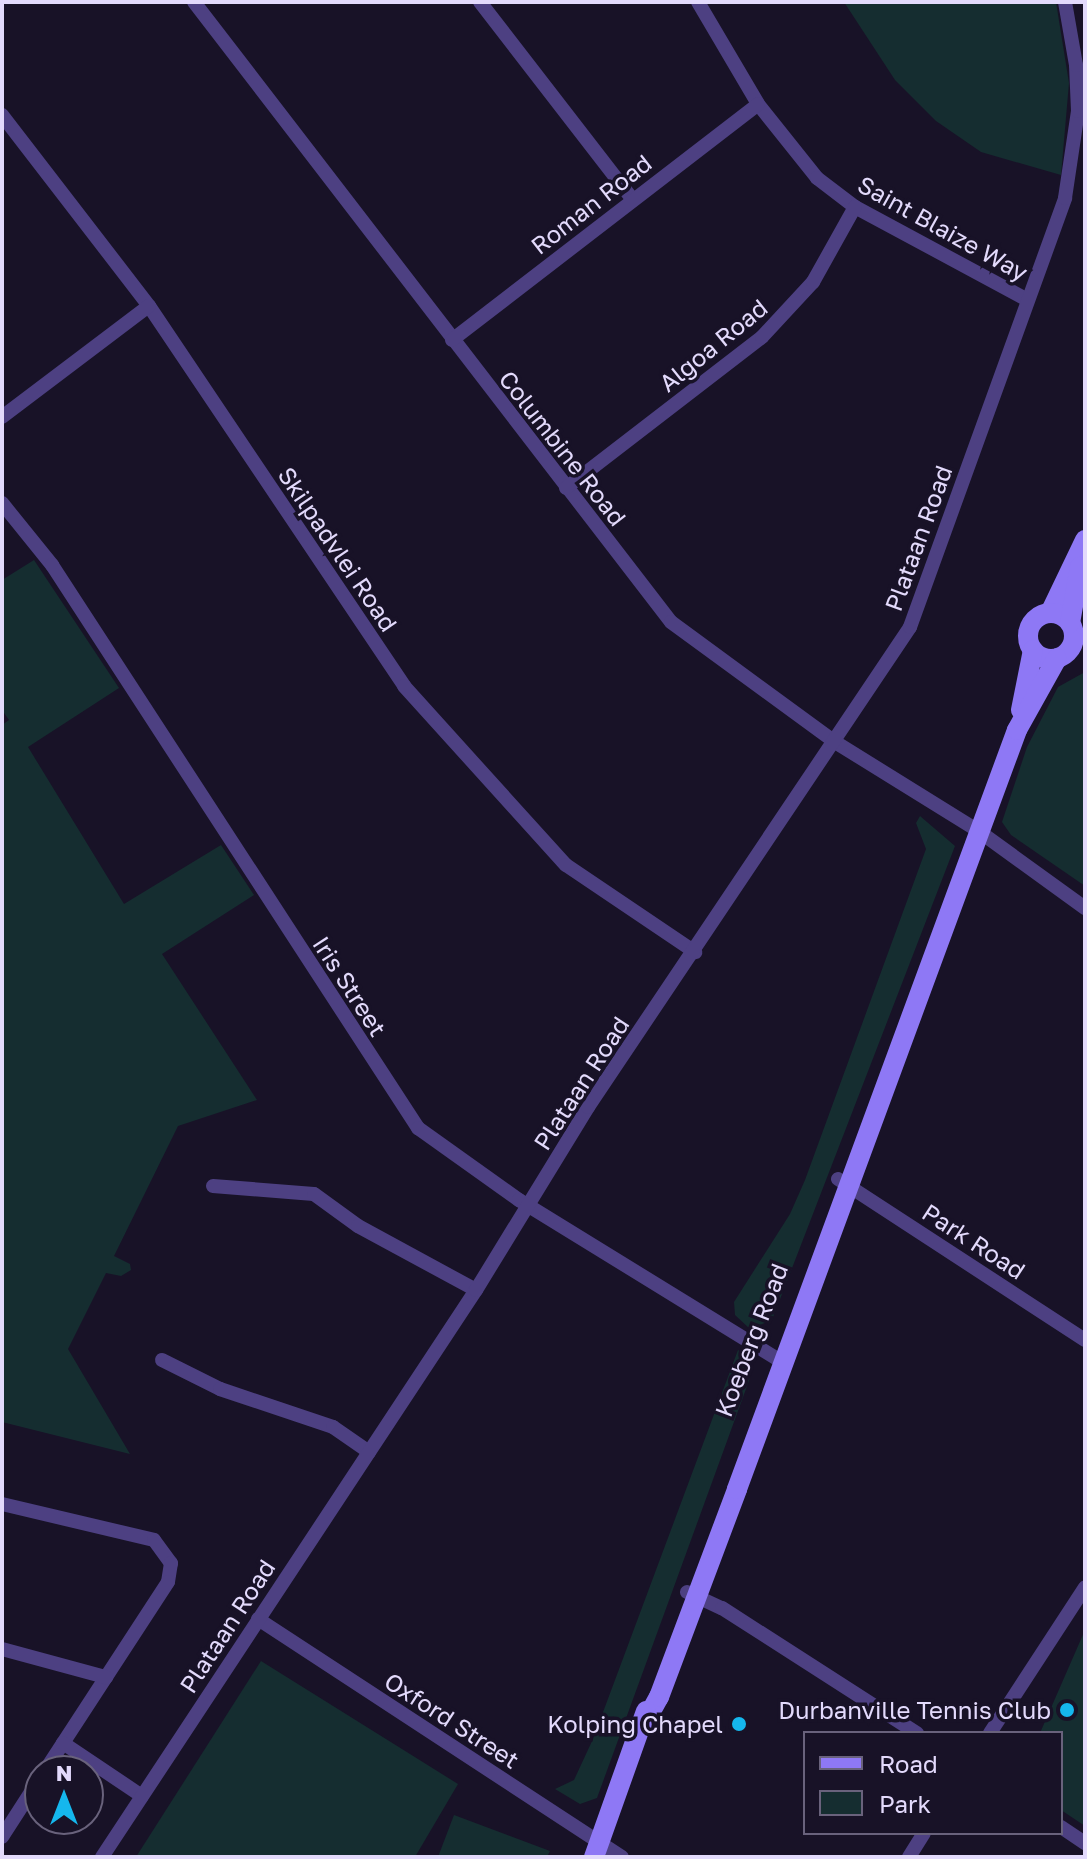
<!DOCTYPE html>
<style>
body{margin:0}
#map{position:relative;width:1087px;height:1859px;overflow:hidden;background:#181227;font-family:"Golos Text",sans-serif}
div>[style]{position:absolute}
.green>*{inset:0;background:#152d30}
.street>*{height:14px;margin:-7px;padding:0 7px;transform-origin:7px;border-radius:7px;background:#4d4082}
.secondary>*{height:20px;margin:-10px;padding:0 10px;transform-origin:10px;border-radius:10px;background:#8e78f5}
.secondary>.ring{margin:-10px;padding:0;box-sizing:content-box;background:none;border:20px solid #8e78f5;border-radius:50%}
.dots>*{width:22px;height:22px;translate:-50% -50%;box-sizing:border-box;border:4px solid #181227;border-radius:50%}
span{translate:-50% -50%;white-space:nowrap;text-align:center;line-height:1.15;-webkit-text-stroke:7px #181227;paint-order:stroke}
.street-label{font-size:24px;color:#e3dafc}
.poi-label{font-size:24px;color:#e3dafc}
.right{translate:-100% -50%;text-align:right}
.frame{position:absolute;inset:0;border:4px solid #e3dafc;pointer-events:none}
.legend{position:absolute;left:803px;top:1731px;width:260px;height:104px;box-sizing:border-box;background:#181227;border:2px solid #69627c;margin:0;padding:10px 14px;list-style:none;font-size:24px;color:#e3dafc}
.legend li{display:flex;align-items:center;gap:16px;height:40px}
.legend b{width:40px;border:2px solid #69627c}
.north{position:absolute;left:24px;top:1755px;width:80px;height:80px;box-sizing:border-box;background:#181227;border:2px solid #69627c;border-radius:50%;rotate:0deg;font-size:22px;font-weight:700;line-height:32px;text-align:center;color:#e3dafc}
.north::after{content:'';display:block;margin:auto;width:28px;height:36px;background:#15b7ed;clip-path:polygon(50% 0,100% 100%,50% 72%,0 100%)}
</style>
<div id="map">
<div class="green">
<i style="clip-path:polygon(844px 2px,1056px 2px,1069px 83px,1061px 175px,981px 152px,936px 121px,895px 80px)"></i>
<i style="clip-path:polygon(34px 560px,119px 688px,28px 747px,124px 904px,221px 845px,254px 895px,162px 954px,257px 1100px,178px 1126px,114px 1256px,130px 1264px,131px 1270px,121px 1276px,106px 1273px,68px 1349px,130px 1454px,2px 1422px,2px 725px,9px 720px,2px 710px,2px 580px)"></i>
<i style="clip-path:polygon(1085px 672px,1085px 886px,1011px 835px,1002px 822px,1027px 747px,1058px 687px)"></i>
<i style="clip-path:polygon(920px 816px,955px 846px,772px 1320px,750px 1329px,735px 1315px,734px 1302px,790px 1214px,805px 1180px,926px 849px,916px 823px)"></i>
<i style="clip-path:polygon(738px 1350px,748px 1357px,750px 1378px,597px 1798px,580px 1804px,555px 1789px,574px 1780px,593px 1739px)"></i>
<i style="clip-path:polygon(1085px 1630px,1085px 1826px,1061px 1810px,1061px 1733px,1040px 1733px)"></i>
<i style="clip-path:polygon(261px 1661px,458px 1784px,415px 1857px,136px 1857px)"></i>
<i style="clip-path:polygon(454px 1815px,550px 1851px,547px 1857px,438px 1857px)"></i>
</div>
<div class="street">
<i style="left:194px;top:2px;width:782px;rotate:52.43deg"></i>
<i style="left:671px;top:622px;width:203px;rotate:36.2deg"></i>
<i style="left:835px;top:742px;width:171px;rotate:31.8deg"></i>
<i style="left:980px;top:832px;width:130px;rotate:35.9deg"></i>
<i style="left:480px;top:2px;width:249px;rotate:52.3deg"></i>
<i style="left:698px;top:2px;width:118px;rotate:59.5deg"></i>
<i style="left:758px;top:104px;width:95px;rotate:51.4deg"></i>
<i style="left:817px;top:178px;width:48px;rotate:37.3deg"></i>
<i style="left:855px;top:207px;width:196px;rotate:28.3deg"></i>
<i style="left:2px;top:115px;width:241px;rotate:52.4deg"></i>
<i style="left:149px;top:306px;width:458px;rotate:56.1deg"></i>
<i style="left:404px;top:686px;width:241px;rotate:47.9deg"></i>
<i style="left:566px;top:865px;width:156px;rotate:34deg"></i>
<i style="left:452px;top:340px;width:386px;rotate:-37.6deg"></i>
<i style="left:2px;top:417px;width:184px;rotate:-37.1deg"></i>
<i style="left:566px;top:488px;width:247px;rotate:-37.6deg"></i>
<i style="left:762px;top:337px;width:75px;rotate:-47.2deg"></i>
<i style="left:813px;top:282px;width:86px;rotate:-60.8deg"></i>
<i style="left:2px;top:503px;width:80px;rotate:51.1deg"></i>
<i style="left:52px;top:565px;width:672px;rotate:56.97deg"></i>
<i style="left:418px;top:1128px;width:124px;rotate:35.5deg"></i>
<i style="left:519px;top:1200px;width:311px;rotate:31.6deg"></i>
<i style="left:838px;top:1179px;width:295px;rotate:33.1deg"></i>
<i style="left:213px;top:1186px;width:101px;rotate:4.5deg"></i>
<i style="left:314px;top:1194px;width:54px;rotate:36deg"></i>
<i style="left:358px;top:1226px;width:134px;rotate:28.5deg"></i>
<i style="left:162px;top:1360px;width:65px;rotate:26.6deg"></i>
<i style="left:220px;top:1389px;width:119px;rotate:18.6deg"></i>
<i style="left:333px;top:1427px;width:44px;rotate:34.8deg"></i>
<i style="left:2px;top:1504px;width:156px;rotate:13.3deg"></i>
<i style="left:154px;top:1540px;width:29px;rotate:54deg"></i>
<i style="left:171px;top:1563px;width:19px;rotate:99deg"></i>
<i style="left:168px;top:1582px;width:225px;rotate:123.1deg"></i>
<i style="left:687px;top:1592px;width:38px;rotate:25deg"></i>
<i style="left:722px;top:1608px;width:232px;rotate:32.7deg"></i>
<i style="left:258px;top:1619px;width:435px;rotate:33.2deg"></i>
<i style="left:2px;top:1649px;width:108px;rotate:15.1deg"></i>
<i style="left:990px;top:1733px;width:174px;rotate:-56.9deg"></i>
<i style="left:63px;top:1743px;width:95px;rotate:33.9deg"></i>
<i style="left:1061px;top:1827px;width:29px;rotate:34deg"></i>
<i style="left:2px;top:1837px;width:70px;rotate:-57.2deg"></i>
<i style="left:102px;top:1857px;width:679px;rotate:-56.59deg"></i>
<i style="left:476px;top:1290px;width:215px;rotate:-58.5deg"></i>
<i style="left:588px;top:1107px;width:578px;rotate:-56.14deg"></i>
<i style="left:910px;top:627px;width:456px;rotate:-70.1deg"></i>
<i style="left:1065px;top:198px;width:88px;rotate:-81.5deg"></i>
<i style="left:1078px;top:111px;width:46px;rotate:-92.5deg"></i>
<i style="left:1076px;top:65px;width:64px;rotate:-99.9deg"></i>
<i style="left:909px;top:1857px;width:28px;rotate:-58deg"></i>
</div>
<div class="secondary">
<i style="left:1050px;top:613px;width:81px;rotate:-64.4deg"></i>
<i class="ring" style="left:1028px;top:613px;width:26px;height:26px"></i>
<i style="left:1070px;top:623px;width:57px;rotate:-79.9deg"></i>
<i style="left:1021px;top:710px;width:61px;rotate:-78.7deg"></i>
<i style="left:645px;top:1722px;width:29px;rotate:-61deg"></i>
<i style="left:659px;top:1697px;width:222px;rotate:-69.4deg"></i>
<i style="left:737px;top:1489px;width:809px;rotate:-69.75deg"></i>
<i style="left:1017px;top:730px;width:82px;rotate:-60.9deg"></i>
<i style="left:594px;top:1857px;width:155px;rotate:-70.4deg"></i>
</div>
<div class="dots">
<i style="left:1067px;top:1710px;background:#15b7ed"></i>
<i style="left:739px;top:1724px;background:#15b7ed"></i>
</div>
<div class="street-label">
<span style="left:591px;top:204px;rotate:-38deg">Roman Road</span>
<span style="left:943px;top:228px;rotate:29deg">Saint Blaize Way</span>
<span style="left:713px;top:345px;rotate:-39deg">Algoa Road</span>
<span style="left:563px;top:448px;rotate:52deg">Columbine Road</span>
<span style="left:918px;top:538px;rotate:-70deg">Plataan Road</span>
<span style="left:338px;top:549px;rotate:56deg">Skilpadvlei Road</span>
<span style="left:350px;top:986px;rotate:57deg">Iris Street</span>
<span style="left:581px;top:1083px;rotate:-57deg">Plataan Road</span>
<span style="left:974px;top:1241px;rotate:33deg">Park Road</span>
<span style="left:751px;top:1340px;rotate:-69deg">Koeberg Road</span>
<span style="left:227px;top:1626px;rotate:-57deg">Plataan Road</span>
<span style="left:452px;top:1720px;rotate:33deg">Oxford Street</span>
</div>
<div class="poi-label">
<span class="right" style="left:1051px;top:1710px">Durbanville Tennis Club</span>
<span class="right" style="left:723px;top:1724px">Kolping Chapel</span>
</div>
<div class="frame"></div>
<ul class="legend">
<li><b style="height:10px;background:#8e78f5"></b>Road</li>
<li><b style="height:22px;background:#152d30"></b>Park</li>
</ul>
<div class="north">N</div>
</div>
